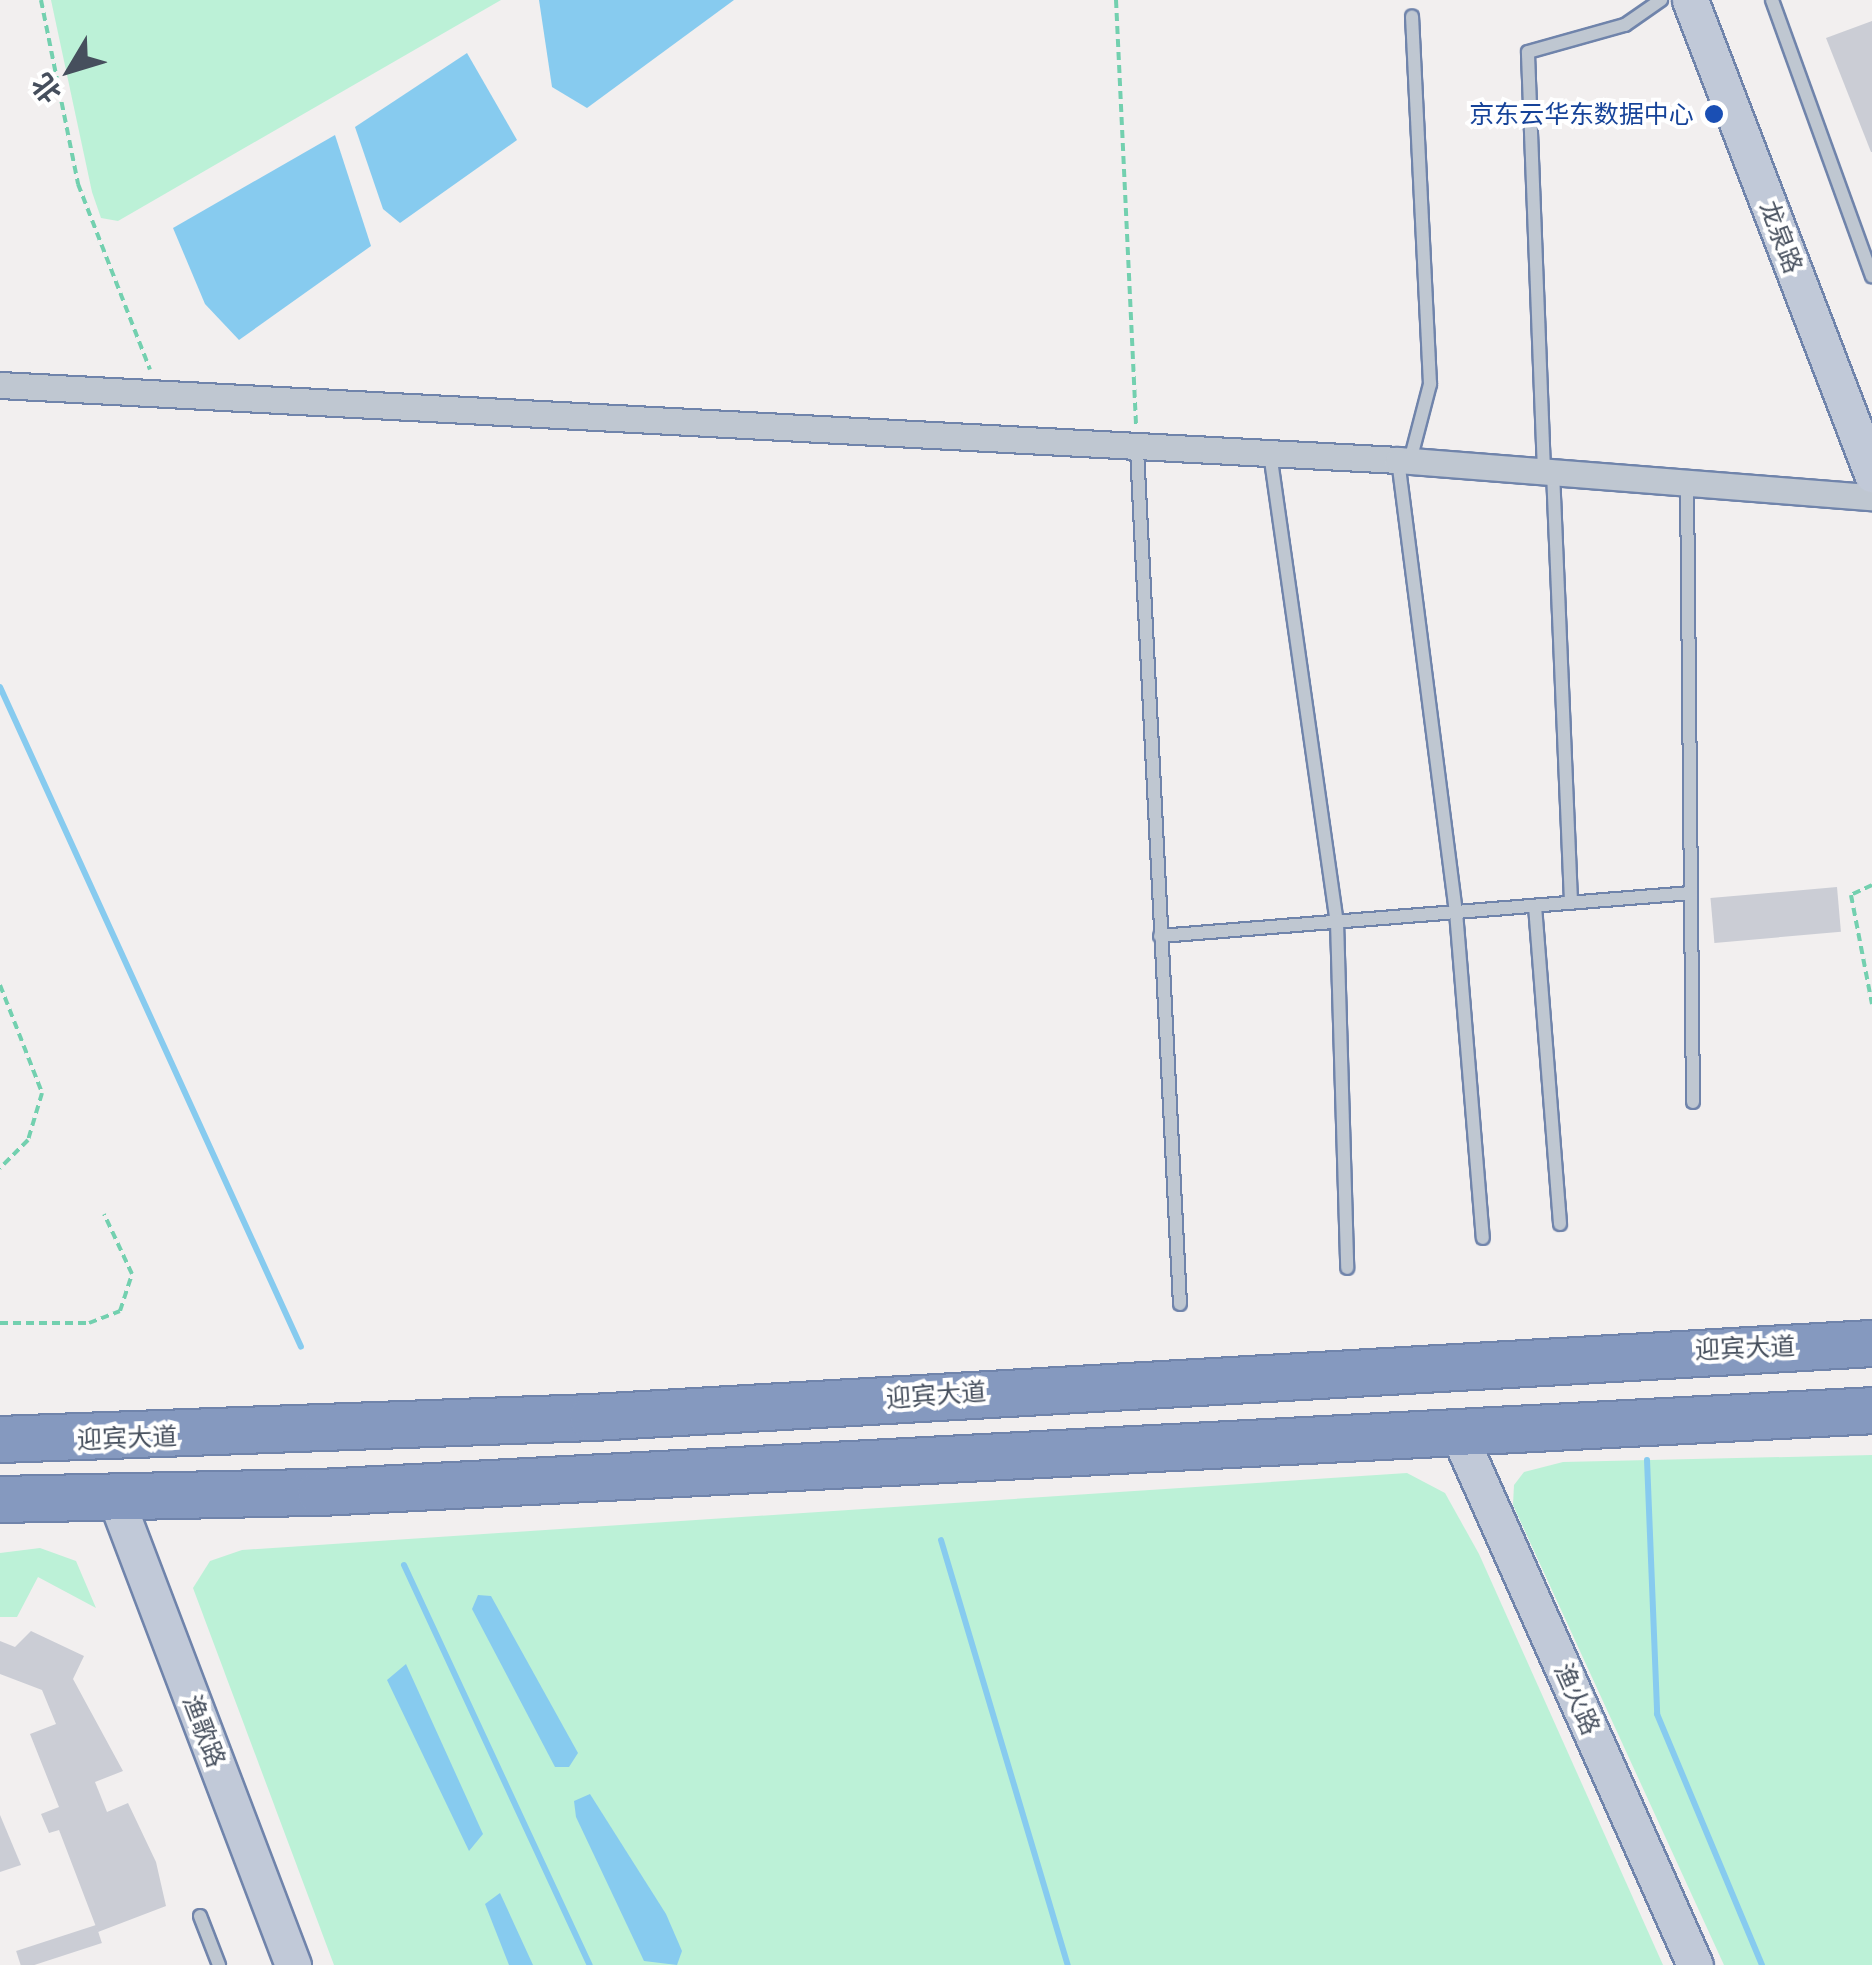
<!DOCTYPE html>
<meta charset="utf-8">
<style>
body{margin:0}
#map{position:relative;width:1872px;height:1965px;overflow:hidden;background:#f2efef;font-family:Montserrat,"Noto Sans SC",sans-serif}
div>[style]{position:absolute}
.green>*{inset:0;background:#bcf1d7}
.water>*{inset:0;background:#87cbef}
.stream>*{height:6px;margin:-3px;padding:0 3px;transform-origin:3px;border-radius:3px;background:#87cbef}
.building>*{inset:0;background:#cbcdd5;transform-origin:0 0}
.path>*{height:4px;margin-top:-2px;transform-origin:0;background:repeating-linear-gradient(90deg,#73d0af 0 8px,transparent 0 13px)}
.roads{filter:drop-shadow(2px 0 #7084ab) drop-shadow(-2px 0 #7084ab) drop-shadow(0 2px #7084ab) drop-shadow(0 -2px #7084ab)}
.lane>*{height:12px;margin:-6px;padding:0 6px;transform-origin:6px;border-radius:6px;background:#bfc7d1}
.street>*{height:25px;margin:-12.5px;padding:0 12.5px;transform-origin:12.5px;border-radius:12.5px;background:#bfc7d1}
.secondary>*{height:35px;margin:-17.5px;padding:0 17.5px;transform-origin:17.5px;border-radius:17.5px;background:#c1c9d8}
.highway>*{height:45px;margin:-22.5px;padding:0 22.5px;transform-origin:22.5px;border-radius:22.5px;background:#8599bf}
.dots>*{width:28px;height:28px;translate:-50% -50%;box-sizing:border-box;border:5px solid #fff;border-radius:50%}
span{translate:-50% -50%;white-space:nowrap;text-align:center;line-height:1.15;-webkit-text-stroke:8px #fff;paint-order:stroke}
.transit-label{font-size:25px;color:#164399}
.right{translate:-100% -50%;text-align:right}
.street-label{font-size:25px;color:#464f5d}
.north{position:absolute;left:20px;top:20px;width:100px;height:100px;-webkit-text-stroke:8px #fff;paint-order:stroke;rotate:232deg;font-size:28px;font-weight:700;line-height:40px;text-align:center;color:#464f5d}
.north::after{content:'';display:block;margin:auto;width:35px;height:45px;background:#464f5d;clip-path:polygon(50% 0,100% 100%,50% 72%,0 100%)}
</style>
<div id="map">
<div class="green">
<i style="clip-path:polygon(51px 0,501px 0,118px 221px,101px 218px,92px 192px)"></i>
<i style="clip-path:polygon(1872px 1455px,1872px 1965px,1724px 1965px,1513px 1505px,1514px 1485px,1524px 1472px,1563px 1462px)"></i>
<i style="clip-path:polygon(1407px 1473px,1445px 1493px,1479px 1554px,1663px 1965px,334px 1965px,193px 1588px,210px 1561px,242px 1550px)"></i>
<i style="clip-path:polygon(40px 1548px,76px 1561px,96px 1608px,38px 1577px,17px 1617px,0 1617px,0 1553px)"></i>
</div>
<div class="water">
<i style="clip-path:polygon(539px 0,734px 0,587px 108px,552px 87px)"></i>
<i style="clip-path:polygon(467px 53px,517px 140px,400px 223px,383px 209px,355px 127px)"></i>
<i style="clip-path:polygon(335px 135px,371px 246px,239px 340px,205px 304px,173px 228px)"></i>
<i style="clip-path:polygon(478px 1595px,491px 1596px,578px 1753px,569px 1767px,555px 1767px,472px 1609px)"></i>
<i style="clip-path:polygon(406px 1664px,483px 1834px,469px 1851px,387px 1680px)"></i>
<i style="clip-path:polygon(590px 1794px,666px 1914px,682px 1951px,677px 1965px,644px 1961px,576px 1817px,574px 1801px)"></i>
<i style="clip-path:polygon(500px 1893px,533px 1965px,509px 1965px,485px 1904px)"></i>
</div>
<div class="stream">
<i style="left:0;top:687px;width:725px;rotate:65.48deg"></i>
<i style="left:1647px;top:1460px;width:254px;rotate:87.7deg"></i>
<i style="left:1657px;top:1714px;width:272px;rotate:67.3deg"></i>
<i style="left:941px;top:1540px;width:444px;rotate:73.4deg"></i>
<i style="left:404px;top:1565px;width:441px;rotate:65.1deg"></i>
</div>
<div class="building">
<i style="clip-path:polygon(1872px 21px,1872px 152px,1871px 152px,1826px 38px)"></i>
<i style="left:1837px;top:887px;width:45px;height:127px;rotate:85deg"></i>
<i style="clip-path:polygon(31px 1631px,84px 1656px,73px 1679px,123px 1771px,95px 1782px,107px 1812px,128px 1803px,156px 1862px,166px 1906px,98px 1932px,59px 1830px,49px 1833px,41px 1814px,59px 1807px,30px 1734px,56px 1724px,42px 1690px,0 1674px,0 1641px,15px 1647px)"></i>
<i style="clip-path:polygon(0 1815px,21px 1865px,0 1872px)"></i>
<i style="left:96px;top:1925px;width:19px;height:84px;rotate:72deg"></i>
</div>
<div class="path">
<i style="left:41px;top:0;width:188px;rotate:78.6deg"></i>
<i style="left:78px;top:184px;width:199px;rotate:68.8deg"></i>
<i style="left:1116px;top:0;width:425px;rotate:87.3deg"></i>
<i style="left:1872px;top:885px;width:23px;rotate:155deg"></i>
<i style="left:1851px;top:895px;width:111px;rotate:79.1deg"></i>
<i style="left:0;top:985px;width:116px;rotate:68.7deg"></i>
<i style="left:42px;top:1093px;width:49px;rotate:106.6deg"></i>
<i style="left:28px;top:1140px;width:40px;rotate:135deg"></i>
<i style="left:0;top:1323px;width:89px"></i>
<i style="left:89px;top:1323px;width:33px;rotate:-21deg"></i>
<i style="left:120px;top:1311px;width:39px;rotate:-72deg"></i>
<i style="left:132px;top:1274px;width:66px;rotate:-115deg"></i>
</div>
<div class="roads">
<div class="lane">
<i style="left:1772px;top:0;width:294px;rotate:70.1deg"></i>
<i style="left:1137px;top:450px;width:855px;rotate:87.12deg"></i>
<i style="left:1270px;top:453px;width:474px;rotate:81.9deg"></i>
<i style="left:1337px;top:922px;width:346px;rotate:88.3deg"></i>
<i style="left:1398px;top:460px;width:456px;rotate:82.7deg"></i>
<i style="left:1456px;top:912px;width:327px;rotate:85.3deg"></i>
<i style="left:1410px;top:461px;width:80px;rotate:-75.4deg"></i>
<i style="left:1430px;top:384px;width:368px;rotate:-92.8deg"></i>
<i style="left:1544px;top:471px;width:419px;rotate:-92.2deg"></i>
<i style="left:1528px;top:52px;width:101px;rotate:-15.6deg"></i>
<i style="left:1625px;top:25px;width:44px;rotate:-34.8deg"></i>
<i style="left:1553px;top:472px;width:431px;rotate:87.6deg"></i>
<i style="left:1687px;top:482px;width:620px;rotate:89.45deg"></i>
<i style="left:1535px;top:906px;width:319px;rotate:85.5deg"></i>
<i style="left:1160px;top:936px;width:533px;rotate:-4.63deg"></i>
<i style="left:200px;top:1916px;width:53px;rotate:68.8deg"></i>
</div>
<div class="street">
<i style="left:0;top:385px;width:1400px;rotate:3.07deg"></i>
<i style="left:1398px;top:460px;width:475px;rotate:4.5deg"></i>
</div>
<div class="secondary">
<i style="left:1690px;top:0;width:508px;rotate:68.99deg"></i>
<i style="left:1458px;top:1433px;width:582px;rotate:65.99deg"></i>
<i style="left:115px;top:1497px;width:501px;rotate:69.18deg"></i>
</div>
<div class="highway">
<i style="left:0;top:1439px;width:592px;rotate:-2.13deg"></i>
<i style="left:592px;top:1417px;width:1282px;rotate:-3.31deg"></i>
<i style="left:0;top:1499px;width:320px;rotate:-1.3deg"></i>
<i style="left:320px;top:1492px;width:1554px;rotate:-3.02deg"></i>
</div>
</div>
<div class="dots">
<i style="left:1714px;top:114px;background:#1a4fb4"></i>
</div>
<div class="transit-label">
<span class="right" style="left:1694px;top:114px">京东云华东数据中心</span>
</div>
<div class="street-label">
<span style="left:1781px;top:237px;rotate:69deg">龙泉路</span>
<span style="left:1745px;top:1348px;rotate:-2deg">迎宾大道</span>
<span style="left:936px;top:1395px;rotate:-4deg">迎宾大道</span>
<span style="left:127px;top:1438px;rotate:-2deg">迎宾大道</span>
<span style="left:1577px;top:1699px;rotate:66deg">渔火路</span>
<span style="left:204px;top:1731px;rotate:69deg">渔歌路</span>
</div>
<div class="north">北</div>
</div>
